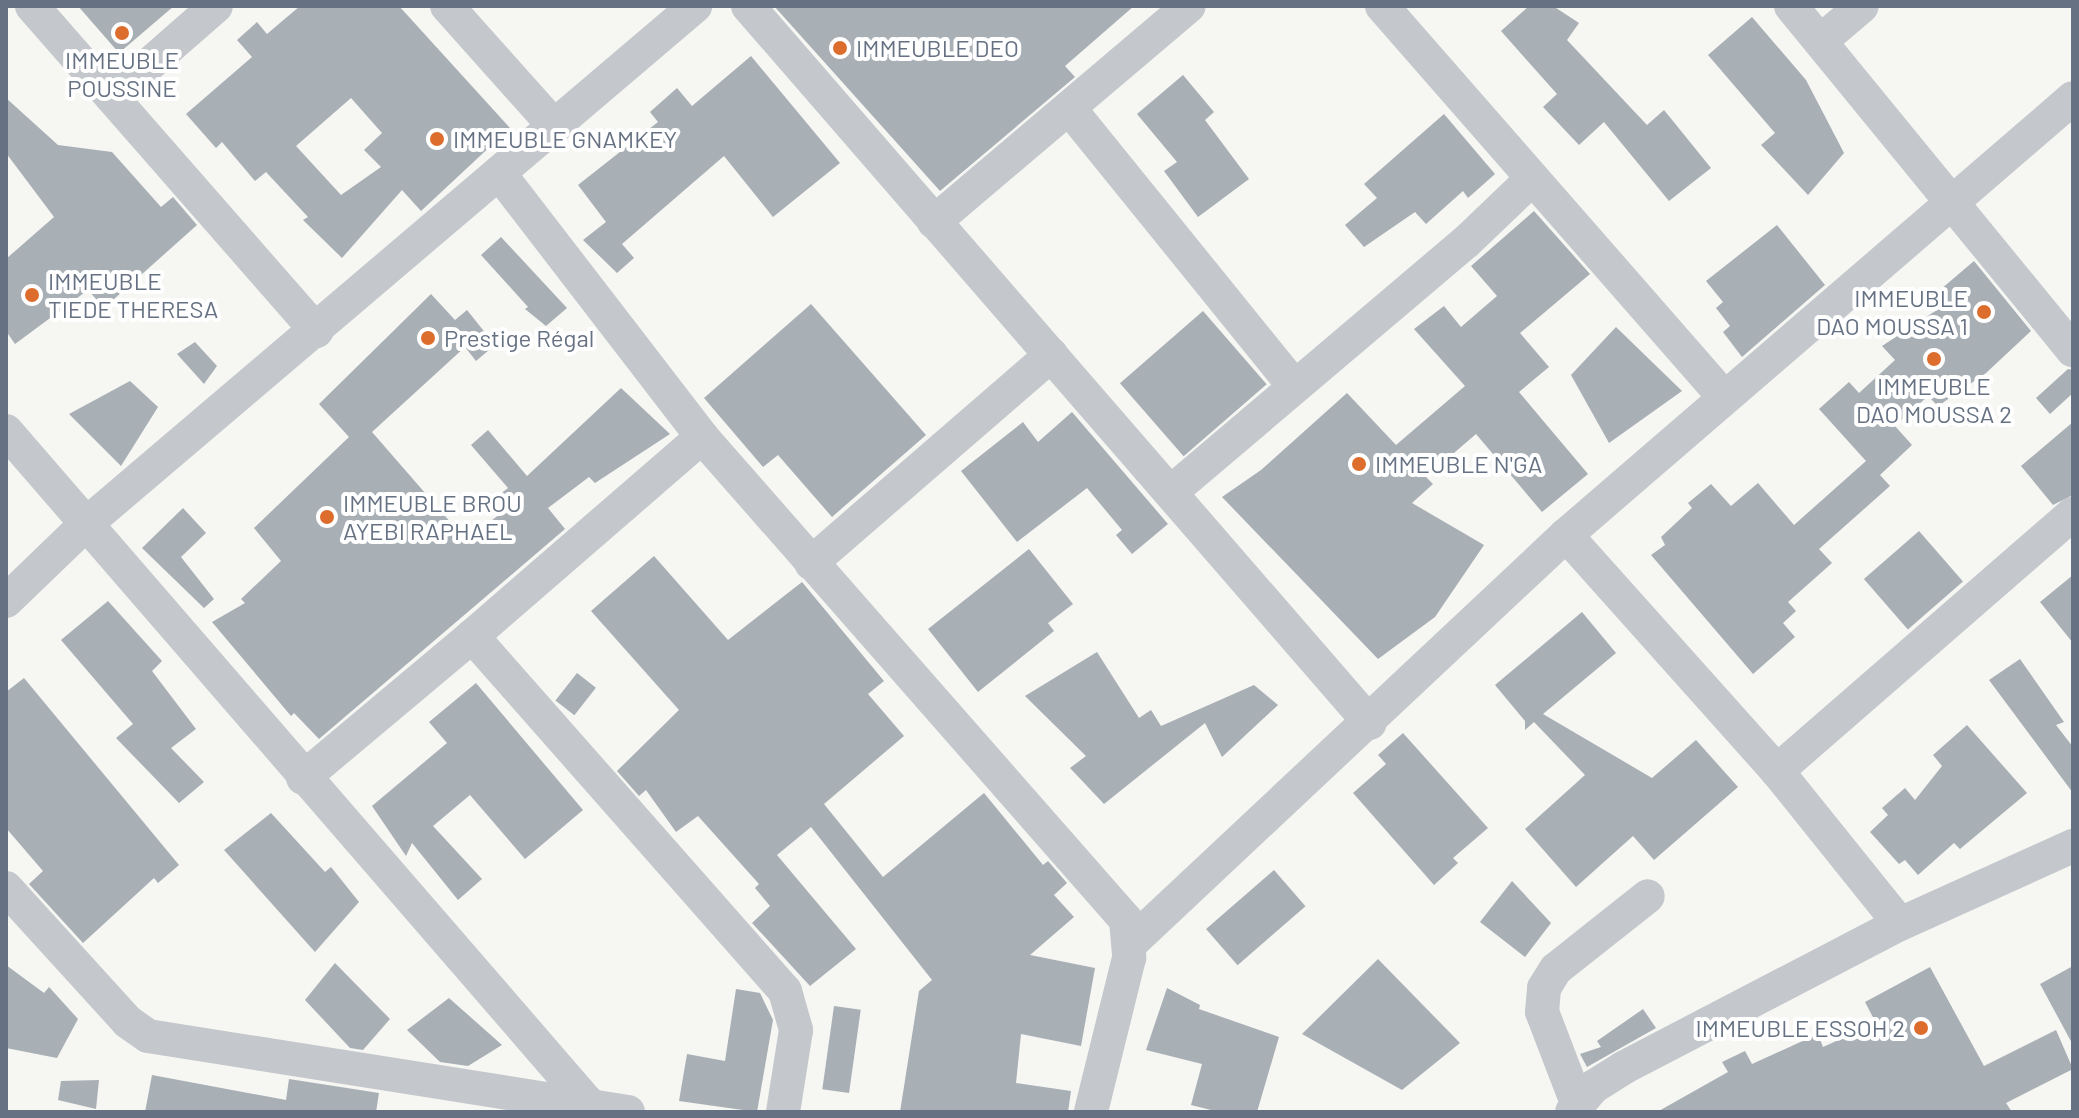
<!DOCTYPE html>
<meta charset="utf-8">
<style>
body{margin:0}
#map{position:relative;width:2079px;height:1118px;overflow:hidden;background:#f6f6f3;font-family:Barlow,sans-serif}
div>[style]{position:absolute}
.building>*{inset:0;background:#a8afb5;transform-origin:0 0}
.minor>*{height:34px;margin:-17px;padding:0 17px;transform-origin:17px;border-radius:17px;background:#c4c7cb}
.dots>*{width:22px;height:22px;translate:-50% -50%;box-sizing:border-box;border:4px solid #fff;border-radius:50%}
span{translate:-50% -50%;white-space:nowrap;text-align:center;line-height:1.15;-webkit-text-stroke:8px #fff;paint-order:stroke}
.poi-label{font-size:24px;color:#667283}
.left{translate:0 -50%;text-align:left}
.right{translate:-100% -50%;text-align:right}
.frame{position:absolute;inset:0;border:8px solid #667283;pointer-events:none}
</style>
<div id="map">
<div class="building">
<i style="clip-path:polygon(78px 6px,174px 6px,119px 53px)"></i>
<i style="clip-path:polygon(evenodd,300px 6px,399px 6px,510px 128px,421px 211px,402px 190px,342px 258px,303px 220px,308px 217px,266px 172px,255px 181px,222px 142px,216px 148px,186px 114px,252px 57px,237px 40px,257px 22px,267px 34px,300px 6px,351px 98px,382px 133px,364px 150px,381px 167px,341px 195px,296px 146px,351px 98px)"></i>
<i style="clip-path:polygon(774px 6px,1134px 6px,1065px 66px,1075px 77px,940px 191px)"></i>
<i style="clip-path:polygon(1529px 6px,1553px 6px,1579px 23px,1567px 40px,1647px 125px,1664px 110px,1711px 168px,1669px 201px,1604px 122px,1579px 145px,1543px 107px,1557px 94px,1501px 31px)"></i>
<i style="clip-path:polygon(1752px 17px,1806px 80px,1844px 153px,1808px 195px,1761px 145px,1775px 133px,1708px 55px)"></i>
<i style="clip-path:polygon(751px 56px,840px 163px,773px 217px,724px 156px,622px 244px,634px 258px,617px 273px,583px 240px,606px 222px,578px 185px,658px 122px,650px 112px,677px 88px,692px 106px)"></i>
<i style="clip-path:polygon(1183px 75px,1214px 112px,1205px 120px,1249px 179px,1198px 217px,1164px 171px,1177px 162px,1137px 114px)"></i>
<i style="clip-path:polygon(6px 98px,58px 145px,112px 152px,161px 207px,173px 197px,197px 225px,104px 308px,88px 290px,15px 344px,6px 331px,6px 259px,54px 217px,6px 153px)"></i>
<i style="clip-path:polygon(1444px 114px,1495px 174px,1468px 198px,1463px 191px,1426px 224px,1415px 212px,1364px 247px,1345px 225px,1377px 198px,1364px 184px)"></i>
<i style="clip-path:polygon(1534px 211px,1590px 274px,1520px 333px,1549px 367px,1519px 392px,1588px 474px,1542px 512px,1476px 434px,1426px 477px,1433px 484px,1412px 503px,1484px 545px,1435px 617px,1378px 659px,1222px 497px,1261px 470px,1347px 393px,1396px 445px,1465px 386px,1414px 329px,1444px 306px,1461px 327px,1497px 296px,1471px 266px)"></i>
<i style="clip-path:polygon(1777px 225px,1825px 285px,1742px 357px,1723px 332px,1730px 326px,1716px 308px,1723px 302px,1706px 281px)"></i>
<i style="clip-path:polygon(501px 237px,567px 308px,546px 326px,525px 309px,528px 307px,481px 255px)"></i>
<i style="clip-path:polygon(1974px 261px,2031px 331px,1986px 373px,1938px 406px,1928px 396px,1895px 426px,1912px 445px,1880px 475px,1890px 486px,1819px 549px,1832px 563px,1788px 602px,1796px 611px,1783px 623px,1795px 637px,1753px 674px,1651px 555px,1665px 545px,1661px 537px,1692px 508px,1688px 503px,1711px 484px,1731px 506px,1758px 483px,1794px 525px,1866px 461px,1819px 409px,1849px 382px,1859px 393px,1895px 360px,1882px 346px,1943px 306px,1934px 295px)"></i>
<i style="clip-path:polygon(431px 294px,455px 320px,467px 310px,495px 345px,476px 361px,465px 347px,372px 432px,466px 540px,500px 514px,490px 502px,508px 488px,471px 445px,488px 430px,527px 476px,621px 388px,670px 434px,595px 483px,589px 477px,548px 508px,565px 529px,319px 739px,294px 713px,291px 716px,212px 622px,245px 603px,241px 599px,281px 561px,254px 528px,349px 437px,319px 404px)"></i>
<i style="clip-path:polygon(811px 304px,926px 435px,832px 517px,778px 455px,763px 467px,704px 398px)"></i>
<i style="left:1203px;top:311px;width:97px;height:110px;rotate:49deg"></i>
<i style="clip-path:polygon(1616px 327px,1682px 391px,1609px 443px,1571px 375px)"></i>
<i style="clip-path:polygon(195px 342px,217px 366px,204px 384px,177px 354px)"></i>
<i style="clip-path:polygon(2068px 369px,2073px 370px,2073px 393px,2050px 414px,2036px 398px)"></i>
<i style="clip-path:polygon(130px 381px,158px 407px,121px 466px,69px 414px)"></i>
<i style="clip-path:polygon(1072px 412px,1168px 524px,1132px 554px,1116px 535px,1122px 530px,1087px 488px,1017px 542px,961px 471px,1023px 422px,1038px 442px)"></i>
<i style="clip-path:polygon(2073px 422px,2073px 495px,2053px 505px,2021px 466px)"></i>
<i style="clip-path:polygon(183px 508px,206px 533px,181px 557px,214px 599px,204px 608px,142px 548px)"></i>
<i style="left:1919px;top:531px;width:67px;height:73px;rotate:49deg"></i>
<i style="clip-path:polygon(1029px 549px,1073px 604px,1048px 623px,1054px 631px,978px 692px,928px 629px)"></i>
<i style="clip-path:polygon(654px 556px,728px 640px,802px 582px,884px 681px,868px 694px,904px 736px,824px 804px,883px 877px,984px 793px,1043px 865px,1048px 861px,1067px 883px,1054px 895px,1074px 917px,1030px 955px,1095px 968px,1081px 1046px,1021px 1034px,1016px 1083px,1071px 1091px,1068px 1112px,900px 1112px,919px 991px,932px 980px,811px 827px,777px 855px,856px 949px,810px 986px,752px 923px,770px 906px,755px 888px,759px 884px,698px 816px,676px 832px,646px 790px,639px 796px,617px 771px,679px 710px,591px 611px)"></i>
<i style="clip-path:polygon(2073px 575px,2073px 643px,2040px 602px)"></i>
<i style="clip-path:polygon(108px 601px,162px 661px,152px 671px,196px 729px,171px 748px,204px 782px,179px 803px,116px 738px,133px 724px,61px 640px)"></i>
<i style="clip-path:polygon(1582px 612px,1616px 653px,1543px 714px,1652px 778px,1696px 740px,1738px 787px,1654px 860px,1633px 836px,1576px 887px,1525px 829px,1585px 775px,1534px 722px,1525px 730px,1525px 721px,1495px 685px)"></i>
<i style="clip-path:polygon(1097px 652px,1139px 718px,1151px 710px,1161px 726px,1254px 685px,1278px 705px,1222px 757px,1205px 723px,1104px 804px,1070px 768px,1086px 756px,1025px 696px)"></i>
<i style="clip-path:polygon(2020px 659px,2064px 722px,2056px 725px,2073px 747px,2073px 793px,1989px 680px)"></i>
<i style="left:577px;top:673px;width:24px;height:35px;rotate:38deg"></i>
<i style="clip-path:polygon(24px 678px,179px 865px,158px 883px,154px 878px,83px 943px,29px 884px,43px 871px,6px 828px,6px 692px)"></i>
<i style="clip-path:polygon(476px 683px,583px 810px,525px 859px,470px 795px,433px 826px,482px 879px,458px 900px,412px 843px,406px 856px,372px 806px,447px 743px,429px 722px)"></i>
<i style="clip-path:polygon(1967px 725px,2027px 793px,1960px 849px,1954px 843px,1918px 875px,1905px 860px,1899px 864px,1870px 832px,1888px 815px,1882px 808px,1905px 788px,1915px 800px,1942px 766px,1933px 755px)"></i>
<i style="clip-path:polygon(1403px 733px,1488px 828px,1453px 858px,1458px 863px,1434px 885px,1353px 793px,1386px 764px,1378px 755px)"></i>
<i style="clip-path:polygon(271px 813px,325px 872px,331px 867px,359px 902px,315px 952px,224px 850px)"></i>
<i style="left:1274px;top:870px;width:48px;height:90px;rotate:49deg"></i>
<i style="clip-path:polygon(1512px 881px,1551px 923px,1525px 957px,1480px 922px)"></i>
<i style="clip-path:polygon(1378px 959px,1460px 1043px,1402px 1090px,1302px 1034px)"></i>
<i style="clip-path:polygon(335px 963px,390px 1019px,363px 1050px,350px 1048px,305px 1000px)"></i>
<i style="clip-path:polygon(6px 965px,44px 993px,49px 987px,78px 1019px,57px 1058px,6px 1048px)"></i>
<i style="clip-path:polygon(2073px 966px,2073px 1045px,2040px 984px)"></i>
<i style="clip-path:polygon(1930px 967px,1984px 1066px,2056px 1030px,2073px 1069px,2006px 1103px,2012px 1112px,1657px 1112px,1728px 1072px,1722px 1062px,1745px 1051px,1752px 1064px,1818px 1034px,1823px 1047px,1876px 1023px,1865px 1002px)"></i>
<i style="clip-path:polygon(1167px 988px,1200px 1005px,1199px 1009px,1279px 1037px,1257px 1112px,1219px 1112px,1191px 1105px,1202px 1064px,1146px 1050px)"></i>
<i style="clip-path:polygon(736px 989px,760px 993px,773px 1020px,757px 1112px,679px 1101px,687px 1054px,725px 1061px)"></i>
<i style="clip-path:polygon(449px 998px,502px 1045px,468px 1066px,440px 1062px,407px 1030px)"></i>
<i style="left:834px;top:1006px;width:27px;height:84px;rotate:8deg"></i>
<i style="clip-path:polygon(1643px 1009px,1656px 1028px,1587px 1067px,1580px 1054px,1601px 1047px,1597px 1041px)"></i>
<i style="clip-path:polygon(152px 1075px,286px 1100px,289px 1079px,379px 1093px,376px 1112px,145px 1112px)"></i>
<i style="clip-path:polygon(99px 1080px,96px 1109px,58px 1100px,61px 1081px)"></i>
</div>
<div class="minor">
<i style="left:32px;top:6px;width:432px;rotate:48.8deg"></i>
<i style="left:447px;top:6px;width:162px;rotate:48.2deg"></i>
<i style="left:748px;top:6px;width:949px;rotate:49.06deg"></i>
<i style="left:1382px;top:6px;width:519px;rotate:48.82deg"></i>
<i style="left:1791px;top:6px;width:445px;rotate:50.7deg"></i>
<i style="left:1822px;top:40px;width:52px;rotate:-40.4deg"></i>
<i style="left:112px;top:97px;width:138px;rotate:-41.2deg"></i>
<i style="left:1069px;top:108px;width:358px;rotate:51deg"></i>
<i style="left:499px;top:173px;width:333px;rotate:52.4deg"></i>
<i style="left:702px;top:437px;width:643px;rotate:48.72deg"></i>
<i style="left:1126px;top:920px;width:38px;rotate:85deg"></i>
<i style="left:1129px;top:958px;width:159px;rotate:103.9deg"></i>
<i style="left:934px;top:222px;width:334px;rotate:-40.3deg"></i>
<i style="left:6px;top:431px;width:889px;rotate:49.11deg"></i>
<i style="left:588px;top:1103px;width:9px;rotate:103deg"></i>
<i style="left:702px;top:437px;width:304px;rotate:139.1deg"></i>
<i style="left:472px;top:636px;width:473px;rotate:48.6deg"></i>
<i style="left:785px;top:991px;width:41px;rotate:74.2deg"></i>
<i style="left:796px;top:1030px;width:83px;rotate:99deg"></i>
<i style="left:1171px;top:492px;width:387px;rotate:-40.3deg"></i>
<i style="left:1466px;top:242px;width:91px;rotate:-43.7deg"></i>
<i style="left:1566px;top:535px;width:317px;rotate:48.2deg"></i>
<i style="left:1777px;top:771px;width:196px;rotate:51.2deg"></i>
<i style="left:811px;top:563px;width:318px;rotate:-40.9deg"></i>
<i style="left:6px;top:601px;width:111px;rotate:-43.9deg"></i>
<i style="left:86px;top:524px;width:800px;rotate:-40.38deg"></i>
<i style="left:1777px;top:771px;width:392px;rotate:-41deg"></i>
<i style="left:303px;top:778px;width:221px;rotate:-40deg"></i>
<i style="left:6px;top:888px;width:181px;rotate:47.7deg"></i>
<i style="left:128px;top:1022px;width:24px;rotate:35deg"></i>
<i style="left:148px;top:1036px;width:486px;rotate:9deg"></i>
<i style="left:1131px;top:943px;width:596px;rotate:-43.17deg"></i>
<i style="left:1566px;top:535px;width:669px;rotate:-40.76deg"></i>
<i style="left:1577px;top:1103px;width:97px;rotate:-111deg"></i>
<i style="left:1542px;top:1012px;width:24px;rotate:-85deg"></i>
<i style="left:1544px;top:988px;width:22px;rotate:-58deg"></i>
<i style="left:1556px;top:969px;width:117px;rotate:-38.4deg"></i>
<i style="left:1572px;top:1112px;width:33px;rotate:-50deg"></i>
<i style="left:1593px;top:1087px;width:36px;rotate:-32deg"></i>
<i style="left:1623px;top:1068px;width:312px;rotate:-27.5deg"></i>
<i style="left:1900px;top:924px;width:190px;rotate:-24.3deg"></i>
</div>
<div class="dots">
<i style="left:122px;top:33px;background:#dd6d2c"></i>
<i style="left:840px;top:48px;background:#dd6d2c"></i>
<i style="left:437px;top:139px;background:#dd6d2c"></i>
<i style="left:32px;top:295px;background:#dd6d2c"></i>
<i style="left:1984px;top:312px;background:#dd6d2c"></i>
<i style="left:428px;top:338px;background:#dd6d2c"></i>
<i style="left:1934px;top:359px;background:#dd6d2c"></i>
<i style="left:1359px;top:464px;background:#dd6d2c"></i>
<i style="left:327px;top:517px;background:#dd6d2c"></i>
<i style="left:1921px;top:1028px;background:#dd6d2c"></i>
</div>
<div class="poi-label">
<span class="left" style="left:856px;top:48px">IMMEUBLE DEO</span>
<span style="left:122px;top:74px">IMMEUBLE<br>POUSSINE</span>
<span class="left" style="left:453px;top:139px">IMMEUBLE GNAMKEY</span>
<span class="left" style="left:48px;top:295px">IMMEUBLE<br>TIEDE THERESA</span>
<span class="right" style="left:1968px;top:312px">IMMEUBLE<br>DAO MOUSSA 1</span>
<span class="left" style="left:444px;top:338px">Prestige Régal</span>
<span style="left:1934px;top:400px">IMMEUBLE<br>DAO MOUSSA 2</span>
<span class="left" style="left:1375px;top:464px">IMMEUBLE N'GA</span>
<span class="left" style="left:343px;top:517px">IMMEUBLE BROU<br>AYEBI RAPHAEL</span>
<span class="right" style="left:1905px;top:1028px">IMMEUBLE ESSOH 2</span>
</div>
<div class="frame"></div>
</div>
